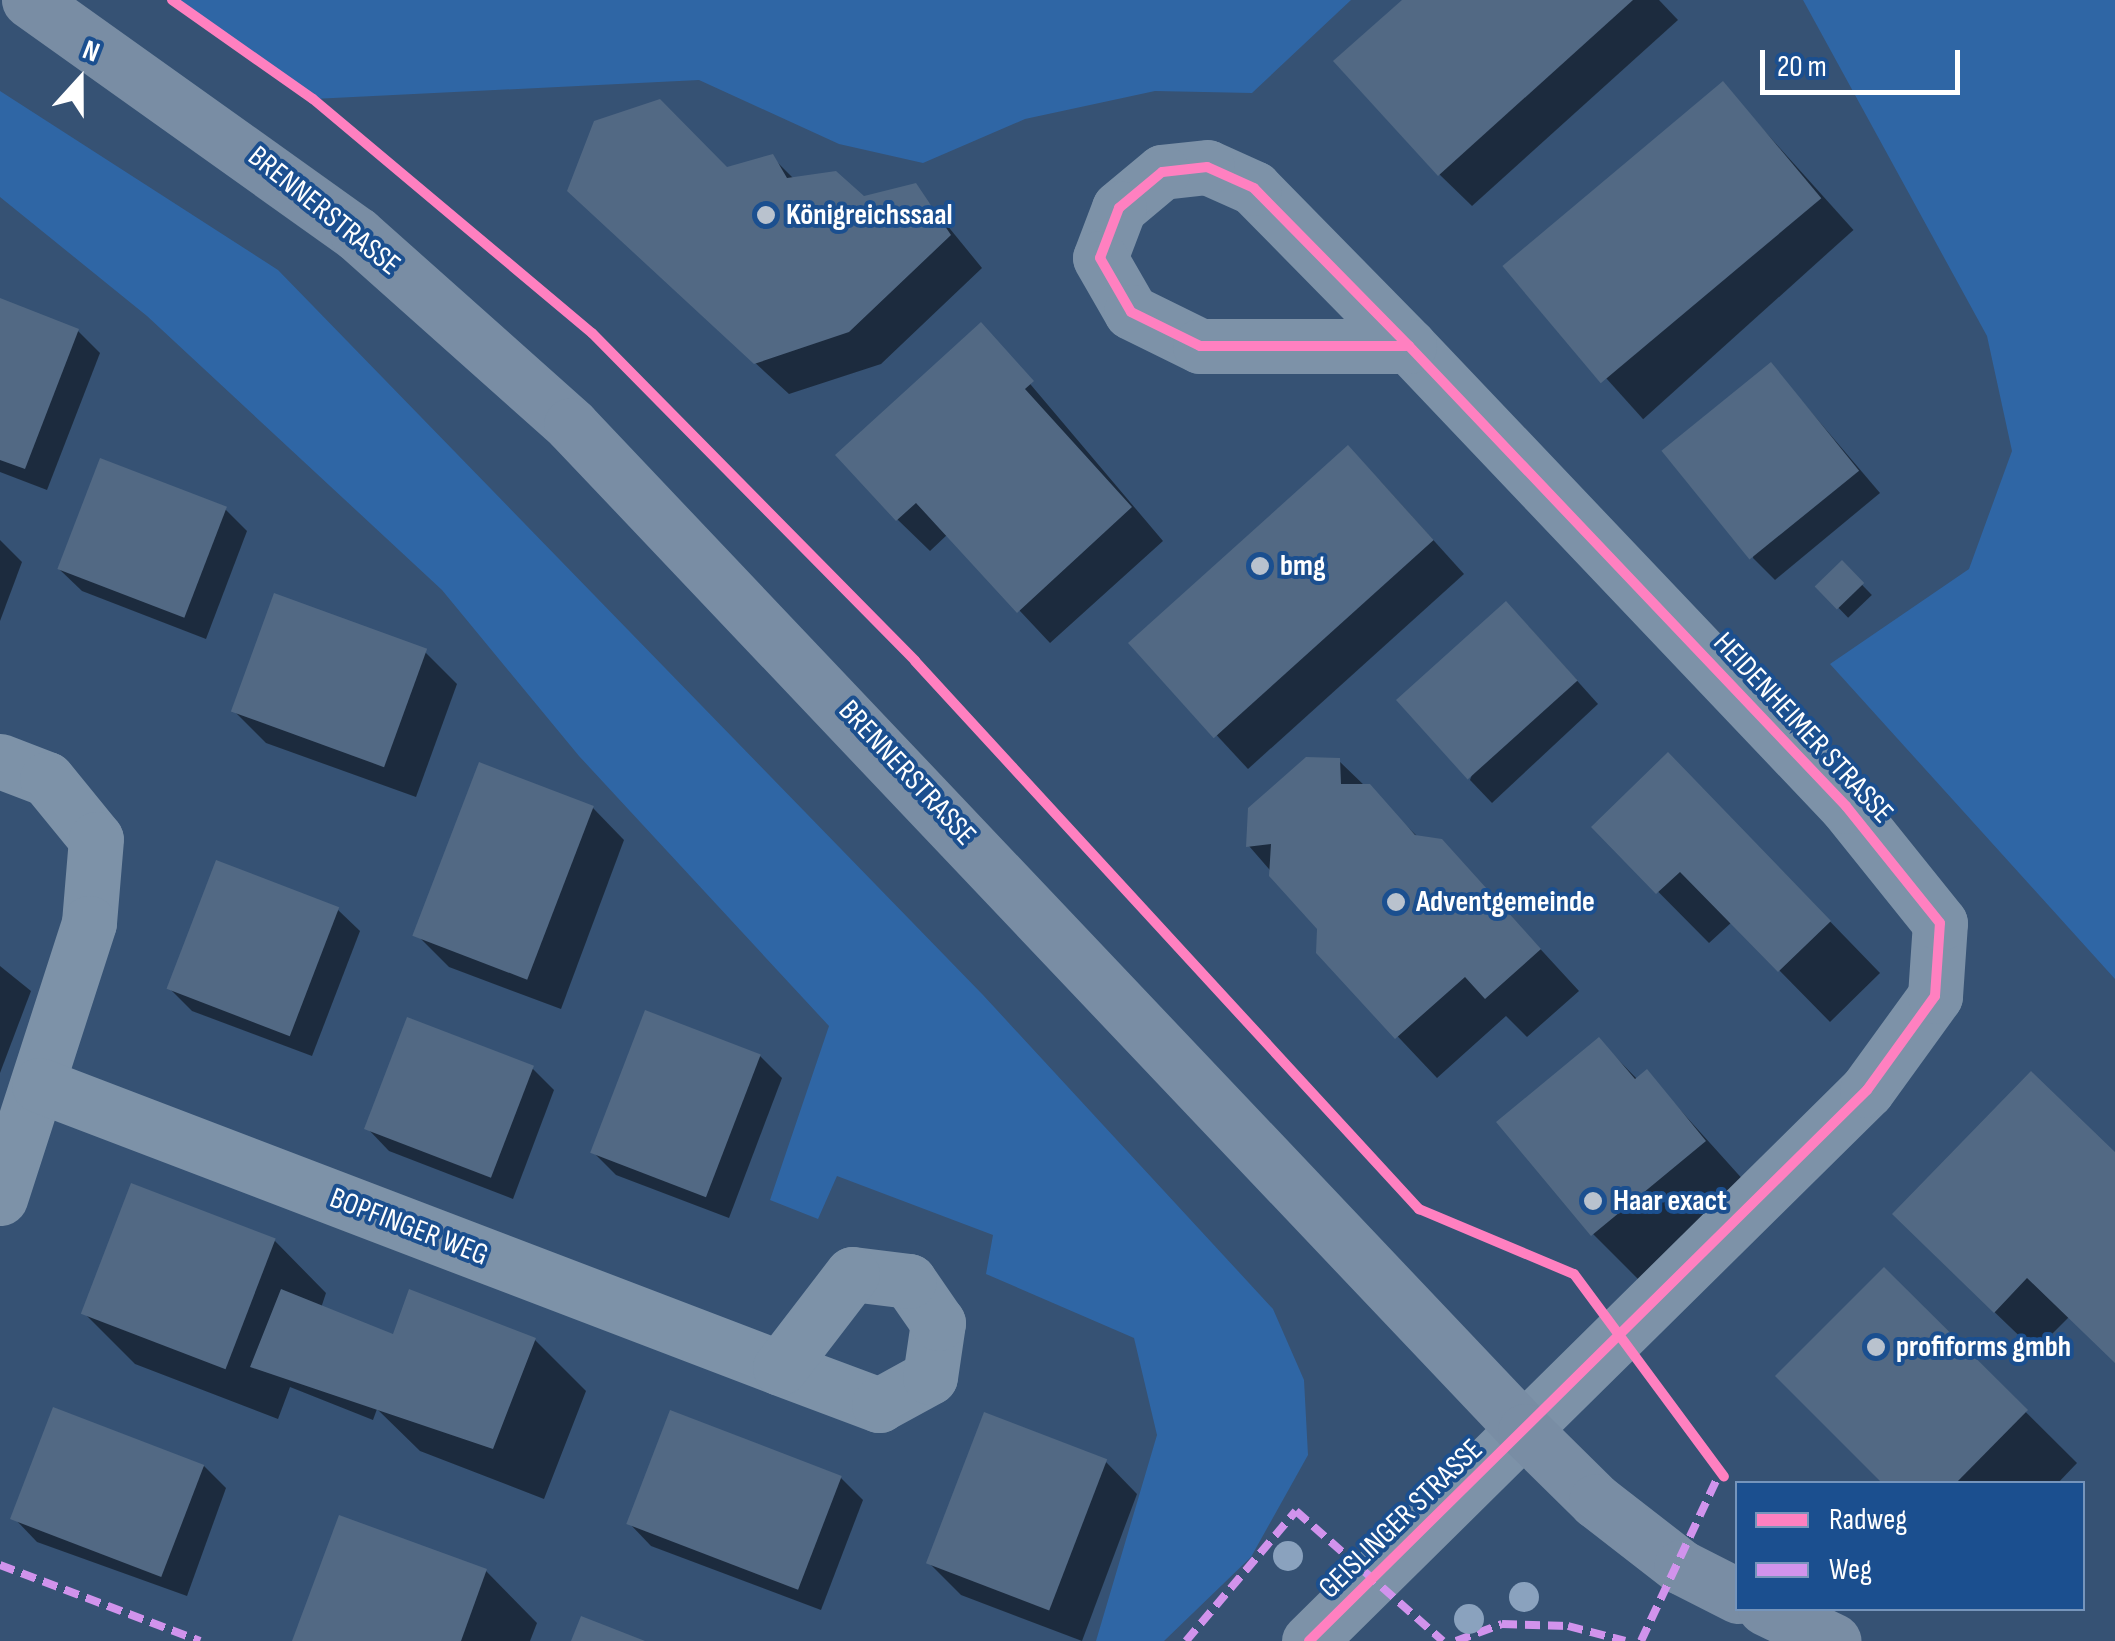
<!DOCTYPE html>
<meta charset="utf-8">
<style>
body{margin:0}
#map{position:relative;width:2115px;height:1641px;overflow:hidden;background:#365274;font-family:"Sofia Sans Condensed",sans-serif}
div>[style]{position:absolute}
.green>*{inset:0;background:#2f66a5}
.shadow>*{inset:0;background:#0007;transform-origin:0 0}
.building>*{inset:0;background:#526984;transform-origin:0 0}
.minor>*{height:55px;margin:-27.5px;padding:0 27.5px;transform-origin:27.5px;border-radius:27.5px;background:#7d92a8}
.secondary>*{height:55px;margin:-27.5px;padding:0 27.5px;transform-origin:27.5px;border-radius:27.5px;background:#798da4}
.quiet>*{height:8px;margin-top:-4px;transform-origin:0;background:repeating-linear-gradient(90deg,#d193ec 0 15px,transparent 0 23px)}
.cycleway>*{height:10px;margin:-5px;padding:0 5px;transform-origin:5px;border-radius:5px;background:#ff80c0}
.trees>*{width:30px;height:30px;margin:-15px;border-radius:50%;background:#8aa2be}
.dots>*{width:28px;height:28px;translate:-50% -50%;box-sizing:border-box;border:5px solid #1b4f8f;border-radius:50%}
span{translate:-50% -50%;white-space:nowrap;text-align:center;line-height:1.15;-webkit-text-stroke:8px #1b4f8f;paint-order:stroke}
.street-label{font-size:30px;color:#fff}
.poi-label{font-size:30px;color:#fff;font-weight:700}
.left{translate:0 -50%;text-align:left}
.legend{position:absolute;left:1735px;top:1481px;width:350px;height:130px;box-sizing:border-box;background:#1b4f8f;border:2px solid #7695bc;margin:0;padding:12px 18px;list-style:none;font-size:30px;color:#fff}
.legend li{display:flex;align-items:center;gap:20px;height:50px}
.legend b{width:50px;border:2px solid #7695bc}
.north{position:absolute;left:30px;top:30px;width:100px;height:100px;-webkit-text-stroke:8px #1b4f8f;paint-order:stroke;rotate:21deg;font-size:28px;font-weight:700;line-height:40px;text-align:center;color:#fff}
.north::after{content:'';display:block;margin:auto;width:35px;height:45px;background:#fff;clip-path:polygon(50% 0,100% 100%,50% 72%,0 100%)}
.scale{position:absolute;left:1760px;top:50px;width:200px;height:45px;box-sizing:border-box;border:5px solid #fff;border-top:0;padding-left:12px;font-size:30px;line-height:35px;white-space:nowrap;color:#fff;-webkit-text-stroke:8px #1b4f8f;paint-order:stroke}
</style>
<div id="map">
<div class="green">
<i style="clip-path:polygon(172px 0,1351px 0,1252px 93px,1155px 91px,1025px 119px,923px 163px,839px 144px,699px 80px,313px 99px)"></i>
<i style="clip-path:polygon(1803px 0,2115px 0,2115px 979px,1830px 664px,1969px 569px,2012px 451px,1987px 336px)"></i>
<i style="clip-path:polygon(0 91px,278px 270px,983px 995px,1273px 1309px,1304px 1380px,1308px 1455px,1251px 1557px,1164px 1641px,1096px 1641px,1157px 1435px,1134px 1338px,986px 1274px,993px 1235px,837px 1176px,818px 1219px,770px 1200px,829px 1026px,579px 756px,442px 590px,147px 316px,0 197px)"></i>
</div>
<div class="shadow">
<i style="clip-path:polygon(1405px 0,1659px 0,1678px 20px,1472px 206px,1439px 174px)"></i>
<i style="left:1723px;top:85px;width:195px;height:283px;rotate:48deg"></i>
<i style="clip-path:polygon(772px 157px,794px 179px,864px 198px,915px 186px,982px 268px,881px 364px,789px 394px,602px 222px)"></i>
<i style="clip-path:polygon(0 301px,78px 331px,100px 353px,47px 490px,0 472px)"></i>
<i style="clip-path:polygon(981px 326px,1163px 541px,1050px 643px,948px 534px,930px 551px,897px 519px)"></i>
<i style="clip-path:polygon(1771px 365px,1880px 493px,1775px 580px,1753px 558px)"></i>
<i style="clip-path:polygon(1380px 481px,1464px 574px,1248px 769px,1135px 647px)"></i>
<i style="clip-path:polygon(225px 509px,247px 531px,206px 639px,82px 591px,59px 569px)"></i>
<i style="clip-path:polygon(0 540px,22px 562px,0 621px)"></i>
<i style="left:1842px;top:564px;width:43px;height:33px;rotate:46deg"></i>
<i style="clip-path:polygon(1528px 626px,1598px 704px,1492px 803px,1470px 780px)"></i>
<i style="clip-path:polygon(425px 652px,457px 684px,416px 797px,266px 743px,234px 711px)"></i>
<i style="clip-path:polygon(1339px 761px,1419px 838px,1441px 841px,1579px 991px,1527px 1037px,1506px 1016px,1437px 1078px,1318px 952px,1320px 928px,1249px 846px)"></i>
<i style="clip-path:polygon(592px 807px,624px 840px,561px 1009px,449px 967px,417px 935px)"></i>
<i style="clip-path:polygon(1719px 807px,1880px 973px,1830px 1022px,1732px 922px,1709px 943px,1594px 827px)"></i>
<i style="clip-path:polygon(337px 909px,360px 931px,312px 1056px,192px 1011px,170px 989px)"></i>
<i style="clip-path:polygon(0 966px,31px 991px,0 1073px)"></i>
<i style="clip-path:polygon(1599px 1040px,1638px 1080px,1647px 1073px,1755px 1193px,1644px 1285px,1593px 1234px)"></i>
<i style="clip-path:polygon(760px 1056px,782px 1078px,729px 1218px,616px 1175px,594px 1153px)"></i>
<i style="clip-path:polygon(532px 1068px,554px 1090px,513px 1199px,389px 1151px,367px 1128px)"></i>
<i style="clip-path:polygon(2115px 1155px,2115px 1361px,2069px 1317px,2035px 1351px,1935px 1255px)"></i>
<i style="clip-path:polygon(275px 1241px,326px 1293px,321px 1308px,394px 1337px,535px 1340px,586px 1391px,544px 1499px,420px 1451px,377px 1409px,373px 1420px,290px 1387px,278px 1419px,135px 1364px,84px 1313px)"></i>
<i style="clip-path:polygon(1884px 1271px,2077px 1463px,2057px 1484px,1886px 1484px)"></i>
<i style="clip-path:polygon(1105px 1461px,1137px 1494px,1082px 1641px,961px 1595px,929px 1563px)"></i>
<i style="clip-path:polygon(204px 1466px,226px 1488px,187px 1596px,37px 1542px,15px 1519px)"></i>
<i style="clip-path:polygon(840px 1477px,863px 1500px,821px 1610px,651px 1546px,629px 1523px)"></i>
<i style="clip-path:polygon(486px 1571px,537px 1623px,530px 1641px,296px 1641px)"></i>
</div>
<div class="building">
<i style="clip-path:polygon(1402px 0,1633px 0,1438px 176px,1333px 61px)"></i>
<i style="left:1723px;top:81px;width:153px;height:288px;rotate:50deg"></i>
<i style="clip-path:polygon(660px 99px,727px 167px,773px 154px,787px 178px,836px 171px,864px 196px,916px 183px,951px 235px,849px 332px,754px 364px,567px 191px,594px 121px)"></i>
<i style="clip-path:polygon(0 298px,79px 329px,25px 469px,0 460px)"></i>
<i style="clip-path:polygon(981px 322px,1034px 381px,1025px 389px,1132px 507px,1017px 613px,916px 503px,896px 521px,835px 455px)"></i>
<i style="left:1771px;top:362px;width:140px;height:141px;rotate:51deg"></i>
<i style="left:1348px;top:445px;width:128px;height:296px;rotate:48deg"></i>
<i style="left:100px;top:458px;width:136px;height:119px;rotate:21deg"></i>
<i style="left:1842px;top:560px;width:32px;height:38px;rotate:46deg"></i>
<i style="left:274px;top:593px;width:163px;height:126px;rotate:20deg"></i>
<i style="left:1506px;top:601px;width:107px;height:148px;rotate:48deg"></i>
<i style="clip-path:polygon(1668px 752px,1831px 921px,1778px 972px,1680px 872px,1656px 894px,1591px 827px)"></i>
<i style="clip-path:polygon(1306px 757px,1340px 758px,1341px 784px,1370px 784px,1415px 835px,1442px 839px,1541px 949px,1485px 999px,1465px 977px,1395px 1039px,1316px 953px,1317px 929px,1269px 876px,1271px 844px,1246px 847px,1248px 808px)"></i>
<i style="left:479px;top:762px;width:123px;height:186px;rotate:21deg"></i>
<i style="left:216px;top:860px;width:132px;height:138px;rotate:21deg"></i>
<i style="left:645px;top:1010px;width:124px;height:153px;rotate:21deg"></i>
<i style="left:407px;top:1017px;width:136px;height:120px;rotate:21deg"></i>
<i style="clip-path:polygon(1599px 1037px,1635px 1079px,1647px 1069px,1706px 1141px,1591px 1236px,1496px 1122px)"></i>
<i style="clip-path:polygon(2031px 1071px,2115px 1152px,2115px 1363px,2027px 1278px,1994px 1313px,1892px 1214px)"></i>
<i style="left:131px;top:1183px;width:155px;height:140px;rotate:21deg"></i>
<i style="clip-path:polygon(1884px 1267px,2028px 1410px,1955px 1484px,1883px 1484px,1775px 1376px)"></i>
<i style="clip-path:polygon(281px 1289px,393px 1334px,409px 1289px,536px 1338px,493px 1449px,250px 1367px)"></i>
<i style="left:53px;top:1407px;width:162px;height:120px;rotate:21deg"></i>
<i style="left:670px;top:1410px;width:184px;height:122px;rotate:21deg"></i>
<i style="left:984px;top:1412px;width:132px;height:162px;rotate:21deg"></i>
<i style="clip-path:polygon(339px 1515px,487px 1569px,461px 1641px,292px 1641px)"></i>
<i style="clip-path:polygon(581px 1616px,645px 1641px,571px 1641px)"></i>
</div>
<div class="minor">
<i style="left:0;top:761px;width:50px;rotate:21deg"></i>
<i style="left:47px;top:779px;width:77px;rotate:50.8deg"></i>
<i style="left:96px;top:839px;width:84px;rotate:94.8deg"></i>
<i style="left:89px;top:923px;width:289px;rotate:107.9deg"></i>
<i style="left:39px;top:1085px;width:793px;rotate:20.9deg"></i>
<i style="left:780px;top:1368px;width:106px;rotate:20.5deg"></i>
<i style="left:879px;top:1405px;width:58px;rotate:-28.8deg"></i>
<i style="left:930px;top:1377px;width:55px;rotate:-81.6deg"></i>
<i style="left:938px;top:1323px;width:51px;rotate:-124.6deg"></i>
<i style="left:909px;top:1281px;width:57px;rotate:-173deg"></i>
<i style="left:852px;top:1274px;width:118px;rotate:127.5deg"></i>
<i style="left:1309px;top:1641px;width:784px;rotate:-44.64deg"></i>
<i style="left:1867px;top:1090px;width:116px;rotate:-54.1deg"></i>
<i style="left:1935px;top:996px;width:73px;rotate:-86.1deg"></i>
<i style="left:1940px;top:923px;width:150px;rotate:-128.8deg"></i>
<i style="left:1846px;top:806px;width:634px;rotate:-133.53deg"></i>
<i style="left:1409px;top:346px;width:221px;rotate:-134.5deg"></i>
<i style="left:1254px;top:188px;width:51px;rotate:-155.9deg"></i>
<i style="left:1207px;top:167px;width:45px;rotate:173.7deg"></i>
<i style="left:1162px;top:172px;width:56px;rotate:140.1deg"></i>
<i style="left:1119px;top:208px;width:53px;rotate:110.8deg"></i>
<i style="left:1100px;top:258px;width:62px;rotate:60.1deg"></i>
<i style="left:1131px;top:312px;width:77px;rotate:26.2deg"></i>
<i style="left:1200px;top:346px;width:209px"></i>
</div>
<div class="secondary">
<i style="left:29px;top:0;width:403px;rotate:35.5deg"></i>
<i style="left:357px;top:234px;width:287px;rotate:41.7deg"></i>
<i style="left:571px;top:425px;width:1386px;rotate:46.52deg"></i>
<i style="left:1525px;top:1431px;width:100px;rotate:44.6deg"></i>
<i style="left:1596px;top:1501px;width:108px;rotate:37.8deg"></i>
<i style="left:1681px;top:1567px;width:64px;rotate:27deg"></i>
<i style="left:1765px;top:1608px;width:76px;rotate:25.6deg"></i>
</div>
<div class="quiet">
<i style="left:0;top:1565px;width:214px;rotate:20.8deg"></i>
<i style="left:1186px;top:1641px;width:170px;rotate:-49.8deg"></i>
<i style="left:1296px;top:1511px;width:196px;rotate:41.5deg"></i>
<i style="left:1456px;top:1641px;width:49px;rotate:-20.3deg"></i>
<i style="left:1502px;top:1624px;width:66px;rotate:1.7deg"></i>
<i style="left:1568px;top:1626px;width:59px;rotate:14.7deg"></i>
<i style="left:1641px;top:1641px;width:187px;rotate:-64.9deg"></i>
</div>
<div class="cycleway">
<i style="left:172px;top:0;width:172px;rotate:35.1deg"></i>
<i style="left:313px;top:99px;width:364px;rotate:40deg"></i>
<i style="left:592px;top:333px;width:460px;rotate:45.4deg"></i>
<i style="left:915px;top:661px;width:745px;rotate:47.4deg"></i>
<i style="left:1419px;top:1209px;width:168px;rotate:22.8deg"></i>
<i style="left:1574px;top:1274px;width:252px;rotate:53.5deg"></i>
<i style="left:1309px;top:1641px;width:784px;rotate:-44.64deg"></i>
<i style="left:1867px;top:1090px;width:116px;rotate:-54.1deg"></i>
<i style="left:1935px;top:996px;width:73px;rotate:-86.1deg"></i>
<i style="left:1940px;top:923px;width:150px;rotate:-128.8deg"></i>
<i style="left:1846px;top:806px;width:634px;rotate:-133.53deg"></i>
<i style="left:1409px;top:346px;width:221px;rotate:-134.5deg"></i>
<i style="left:1254px;top:188px;width:51px;rotate:-155.9deg"></i>
<i style="left:1207px;top:167px;width:45px;rotate:173.7deg"></i>
<i style="left:1162px;top:172px;width:56px;rotate:140.1deg"></i>
<i style="left:1119px;top:208px;width:53px;rotate:110.8deg"></i>
<i style="left:1100px;top:258px;width:62px;rotate:60.1deg"></i>
<i style="left:1131px;top:312px;width:77px;rotate:26.2deg"></i>
<i style="left:1200px;top:346px;width:209px"></i>
</div>
<div class="trees">
<i style="left:1288px;top:1556px"></i>
<i style="left:1524px;top:1597px"></i>
<i style="left:1469px;top:1619px"></i>
</div>
<div class="dots">
<i style="left:766px;top:215px;background:#b9c2ce"></i>
<i style="left:1260px;top:566px;background:#b9c2ce"></i>
<i style="left:1396px;top:902px;background:#b9c2ce"></i>
<i style="left:1593px;top:1201px;background:#b9c2ce"></i>
<i style="left:1876px;top:1347px;background:#b9c2ce"></i>
</div>
<div class="street-label">
<span style="left:324px;top:211px;rotate:39deg">BRENNERSTRASSE</span>
<span style="left:1803px;top:728px;rotate:47deg">HEIDENHEIMER STRASSE</span>
<span style="left:907px;top:773px;rotate:47deg">BRENNERSTRASSE</span>
<span style="left:409px;top:1227px;rotate:21deg">BOPFINGER WEG</span>
<span style="left:1401px;top:1519px;rotate:-44deg">GEISLINGER STRASSE</span>
</div>
<div class="poi-label">
<span class="left" style="left:786px;top:215px">Königreichssaal</span>
<span class="left" style="left:1280px;top:566px">bmg</span>
<span class="left" style="left:1416px;top:902px">Adventgemeinde</span>
<span class="left" style="left:1613px;top:1201px">Haar exact</span>
<span class="left" style="left:1896px;top:1347px">profiforms gmbh</span>
</div>
<ul class="legend">
<li><b style="height:12px;background:#ff80c0"></b>Radweg</li>
<li><b style="height:12px;background:#d193ec"></b>Weg</li>
</ul>
<div class="north">N</div>
<div class="scale">20 m</div>
</div>
